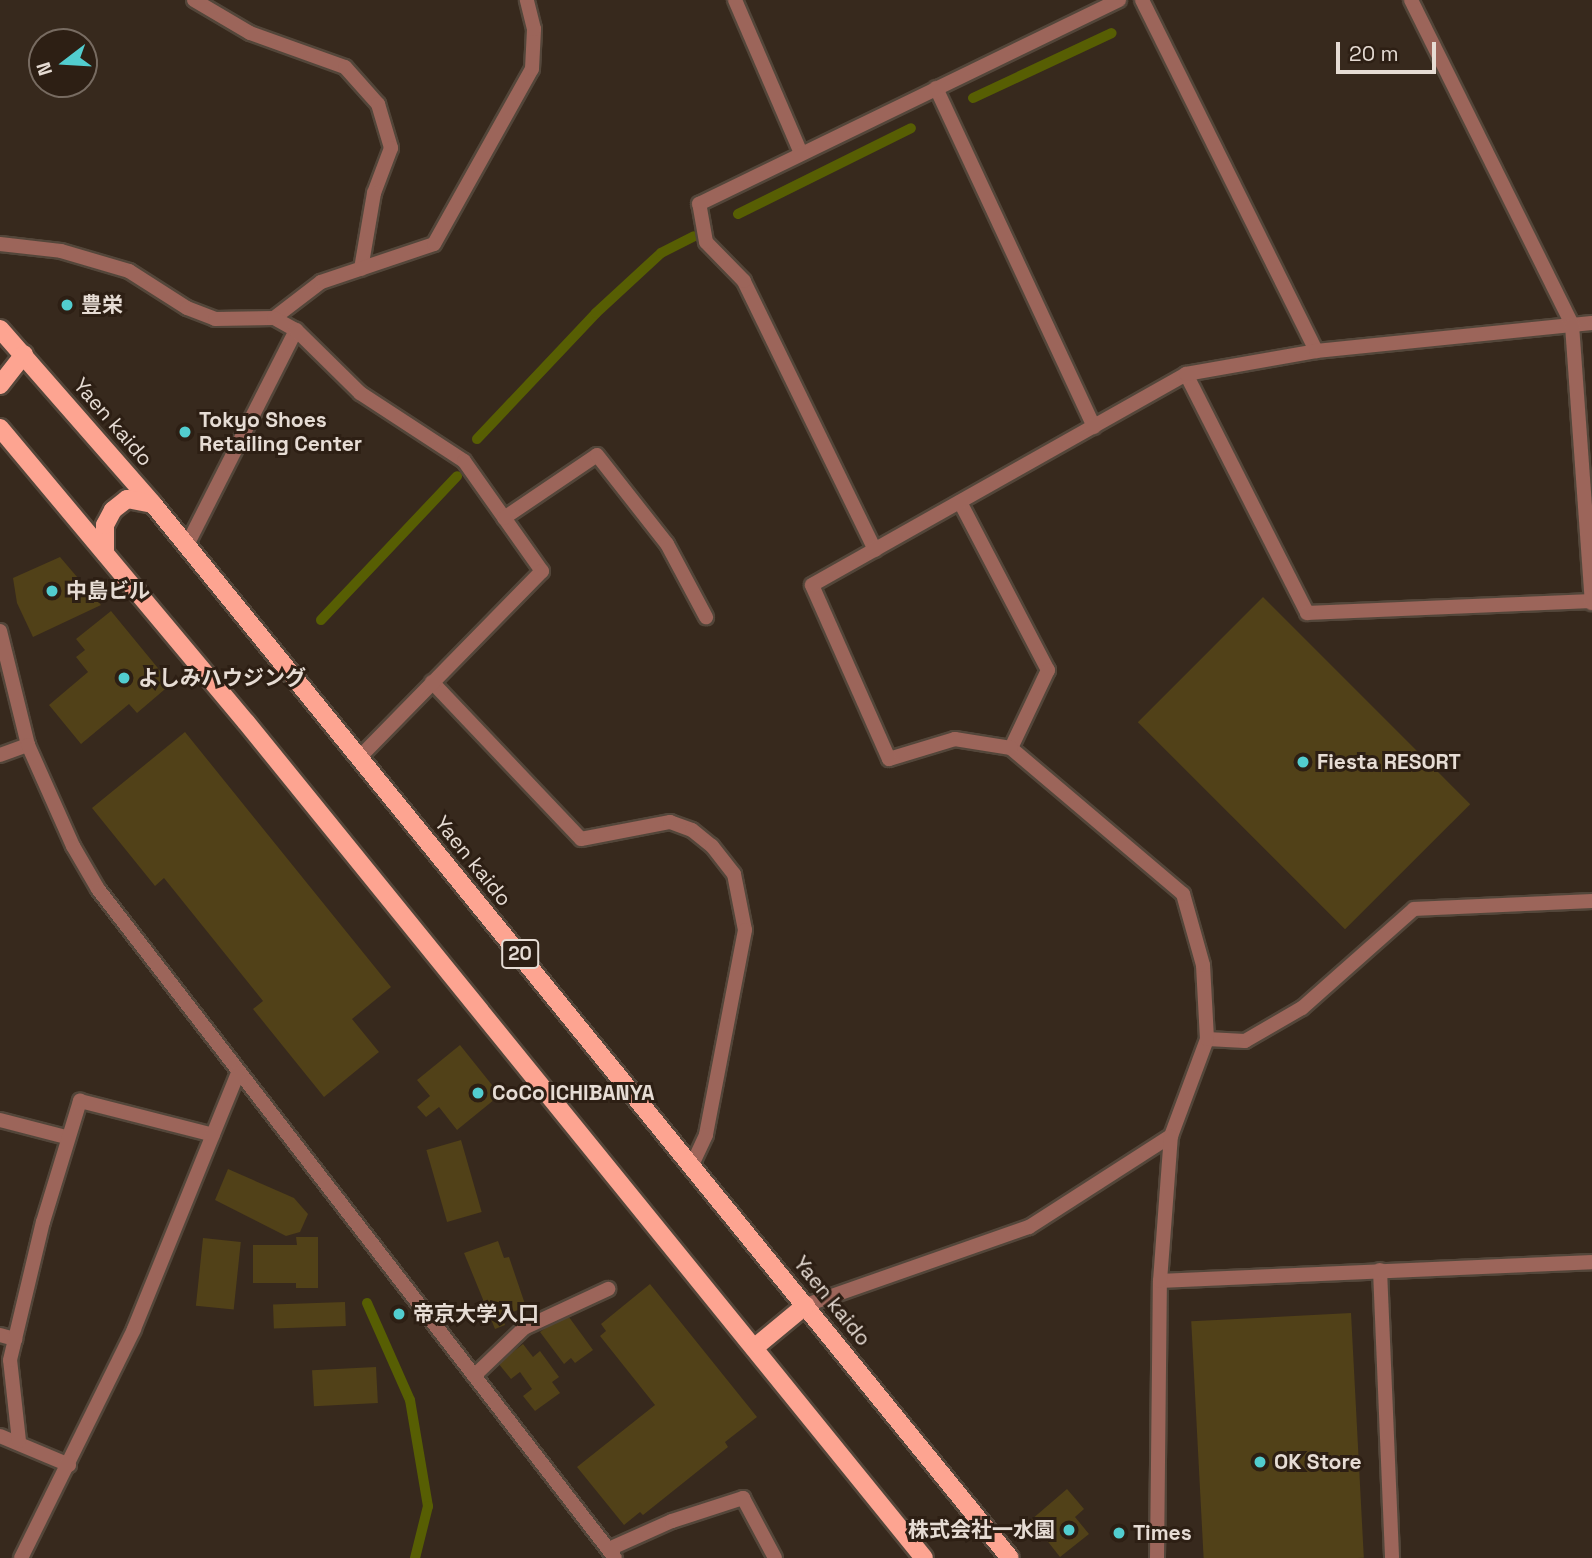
<!DOCTYPE html>
<meta charset="utf-8">
<style>
body{margin:0}
#map{position:relative;width:1592px;height:1558px;overflow:hidden;background:#37291d;font-family:"Space Grotesk","Noto Sans JP",sans-serif}
div>[style]{position:absolute}
.stream>*{height:10px;margin:-5px;padding:0 5px;transform-origin:5px;border-radius:5px;background:#575e03}
.building>*{inset:0;background:#514118;transform-origin:0 0}
.roads{filter:drop-shadow(2px 0 #53463a) drop-shadow(-2px 0 #53463a) drop-shadow(0 2px #53463a) drop-shadow(0 -2px #53463a)}
.service>*{height:14px;margin:-7px;padding:0 7px;transform-origin:7px;border-radius:7px;background:#9c655a}
.minor>*{height:14px;margin:-7px;padding:0 7px;transform-origin:7px;border-radius:7px;background:#9c655a}
.tertiary>*{height:14px;margin:-7px;padding:0 7px;transform-origin:7px;border-radius:7px;background:#9c655a}
.primary>*{height:18px;margin:-9px;padding:0 9px;transform-origin:9px;border-radius:9px;background:#fda491}
.dots>*{width:19px;height:19px;translate:-50% -50%;box-sizing:border-box;border:4px solid #2d1f14;border-radius:50%}
span{translate:-50% -50%;white-space:nowrap;text-align:center;line-height:1.15;-webkit-text-stroke:6px #2d1f14;paint-order:stroke}
.shield-label span{padding:2px 5px;background:#2d1f14;border:2px solid;border-radius:5px;-webkit-text-stroke-width:0}
.shield-label{font-size:19px;color:#e6dcd4;font-weight:700}
.poi-label{font-size:21px;color:#e6dcd4;font-weight:700}
.left{translate:0 -50%;text-align:left}
.right{translate:-100% -50%;text-align:right}
.street-label{font-size:21px;color:#e6dcd4}
.north{position:absolute;left:28px;top:28px;width:70px;height:70px;box-sizing:border-box;background:#2d1f14;border:2px solid #776b61;border-radius:50%;rotate:253deg;font-size:19px;font-weight:700;line-height:28px;text-align:center;color:#e6dcd4}
.north::after{content:'';display:block;margin:auto;width:24px;height:32px;background:#52cdcf;clip-path:polygon(50% 0,100% 100%,50% 72%,0 100%)}
.scale{position:absolute;left:1336px;top:42px;width:100px;height:32px;box-sizing:border-box;border:4px solid #e6dcd4;border-top:0;padding-left:9px;font-size:21px;line-height:24px;white-space:nowrap;color:#e6dcd4;-webkit-text-stroke:5px #2d1f14;paint-order:stroke}
</style>
<div id="map">
<div class="stream">
<i style="left:973px;top:98px;width:153px;rotate:-25.1deg"></i>
<i style="left:738px;top:214px;width:193px;rotate:-26.4deg"></i>
<i style="left:477px;top:439px;width:173px;rotate:-46.6deg"></i>
<i style="left:596px;top:313px;width:88px;rotate:-42.7deg"></i>
<i style="left:661px;top:253px;width:37px;rotate:-27deg"></i>
<i style="left:321px;top:620px;width:198px;rotate:-46.6deg"></i>
<i style="left:367px;top:1303px;width:106px;rotate:66.1deg"></i>
<i style="left:410px;top:1400px;width:108px;rotate:80.4deg"></i>
<i style="left:428px;top:1506px;width:54px;rotate:104deg"></i>
</div>
<div class="building">
<i style="clip-path:polygon(60px 557px,101px 605px,33px 637px,17px 603px,13px 578px)"></i>
<i style="left:1263px;top:597px;width:293px;height:177px;rotate:45deg"></i>
<i style="clip-path:polygon(111px 611px,171px 684px,137px 713px,129px 704px,81px 744px,49px 705px,88px 672px,76px 657px,85px 650px,76px 639px)"></i>
<i style="clip-path:polygon(185px 732px,391px 987px,352px 1019px,379px 1052px,324px 1097px,253px 1009px,263px 1001px,164px 878px,155px 886px,92px 808px)"></i>
<i style="clip-path:polygon(460px 1045px,500px 1095px,457px 1130px,439px 1107px,426px 1117px,417px 1107px,430px 1096px,417px 1080px)"></i>
<i style="left:461px;top:1140px;width:75px;height:36px;rotate:74deg"></i>
<i style="clip-path:polygon(228px 1169px,294px 1198px,308px 1214px,300px 1232px,286px 1236px,215px 1200px)"></i>
<i style="clip-path:polygon(296px 1237px,318px 1237px,318px 1288px,296px 1288px,296px 1283px,253px 1283px,253px 1245px,297px 1245px)"></i>
<i style="left:203px;top:1238px;width:38px;height:68px;rotate:6deg"></i>
<i style="clip-path:polygon(498px 1241px,504px 1258px,509px 1257px,526px 1307px,502px 1316px,505px 1325px,495px 1329px,464px 1253px)"></i>
<i style="clip-path:polygon(650px 1284px,757px 1417px,725px 1442px,728px 1447px,643px 1515px,640px 1512px,624px 1525px,577px 1467px,655px 1405px,600px 1336px,606px 1331px,601px 1324px)"></i>
<i style="left:345px;top:1302px;width:24px;height:72px;rotate:88deg"></i>
<i style="clip-path:polygon(566px 1313px,593px 1350px,575px 1363px,571px 1358px,564px 1364px,540px 1332px)"></i>
<i style="left:1351px;top:1313px;width:245px;height:160px;rotate:87deg"></i>
<i style="clip-path:polygon(523px 1344px,533px 1357px,540px 1351px,559px 1377px,552px 1382px,560px 1393px,535px 1411px,523px 1396px,532px 1389px,520px 1372px,511px 1379px,498px 1363px)"></i>
<i style="left:376px;top:1367px;width:36px;height:64px;rotate:87deg"></i>
<i style="clip-path:polygon(1067px 1489px,1084px 1509px,1075px 1517px,1089px 1534px,1060px 1557px,1031px 1520px)"></i>
</div>
<div class="roads">
<div class="service">
<i style="left:194px;top:0;width:65px;rotate:30.5deg"></i>
<i style="left:250px;top:33px;width:101px;rotate:19.7deg"></i>
<i style="left:345px;top:67px;width:50px;rotate:48.3deg"></i>
<i style="left:378px;top:104px;width:46px;rotate:73.5deg"></i>
<i style="left:391px;top:148px;width:48px;rotate:110.7deg"></i>
<i style="left:374px;top:193px;width:77px;rotate:99.7deg"></i>
<i style="left:274px;top:318px;width:59px;rotate:-37.5deg"></i>
<i style="left:321px;top:282px;width:119px;rotate:-18.6deg"></i>
<i style="left:434px;top:244px;width:201px;rotate:-60.8deg"></i>
<i style="left:532px;top:69px;width:40px;rotate:-87.1deg"></i>
<i style="left:534px;top:29px;width:30px;rotate:-104deg"></i>
<i style="left:960px;top:502px;width:190px;rotate:62.4deg"></i>
<i style="left:1048px;top:670px;width:86px;rotate:115.4deg"></i>
<i style="left:187px;top:545px;width:241px;rotate:-63.1deg"></i>
<i style="left:432px;top:682px;width:216px;rotate:46.5deg"></i>
<i style="left:581px;top:839px;width:91px;rotate:-10.8deg"></i>
<i style="left:670px;top:822px;width:23px;rotate:20deg"></i>
<i style="left:692px;top:830px;width:26px;rotate:39deg"></i>
<i style="left:712px;top:846px;width:36px;rotate:52deg"></i>
<i style="left:734px;top:874px;width:57px;rotate:78.9deg"></i>
<i style="left:745px;top:930px;width:209px;rotate:100.8deg"></i>
<i style="left:706px;top:1135px;width:33px;rotate:115deg"></i>
<i style="left:0;top:755px;width:30px;rotate:-20deg"></i>
<i style="left:1207px;top:1039px;width:38px;rotate:3deg"></i>
<i style="left:1245px;top:1041px;width:66px;rotate:-30.1deg"></i>
<i style="left:1302px;top:1008px;width:149px;rotate:-41.5deg"></i>
<i style="left:1414px;top:909px;width:178px;rotate:-2.6deg"></i>
<i style="left:0;top:1335px;width:16px;rotate:15deg"></i>
<i style="left:474px;top:1376px;width:69px;rotate:-43.8deg"></i>
<i style="left:524px;top:1328px;width:93px;rotate:-24.9deg"></i>
</div>
<div class="minor">
<i style="left:735px;top:0;width:167px;rotate:66.7deg"></i>
<i style="left:1142px;top:0;width:392px;rotate:63.6deg"></i>
<i style="left:936px;top:88px;width:374px;rotate:65deg"></i>
<i style="left:0;top:244px;width:61px;rotate:6.5deg"></i>
<i style="left:61px;top:251px;width:71px;rotate:16.4deg"></i>
<i style="left:129px;top:271px;width:69px;rotate:32.5deg"></i>
<i style="left:187px;top:308px;width:30px;rotate:21deg"></i>
<i style="left:215px;top:319px;width:59px;rotate:-1deg"></i>
<i style="left:274px;top:318px;width:25px;rotate:29deg"></i>
<i style="left:296px;top:330px;width:90px;rotate:44.5deg"></i>
<i style="left:360px;top:393px;width:124px;rotate:33.2deg"></i>
<i style="left:464px;top:461px;width:135px;rotate:54.7deg"></i>
<i style="left:542px;top:571px;width:260px;rotate:134.4deg"></i>
<i style="left:1186px;top:374px;width:268px;rotate:63.1deg"></i>
<i style="left:1307px;top:613px;width:285px;rotate:-2.4deg"></i>
<i style="left:504px;top:518px;width:112px;rotate:-34.1deg"></i>
<i style="left:597px;top:455px;width:113px;rotate:51.8deg"></i>
<i style="left:667px;top:544px;width:83px;rotate:61.9deg"></i>
<i style="left:875px;top:550px;width:299px;rotate:-116deg"></i>
<i style="left:744px;top:281px;width:54px;rotate:-134.3deg"></i>
<i style="left:706px;top:242px;width:39px;rotate:-100deg"></i>
<i style="left:699px;top:204px;width:467px;rotate:-25.9deg"></i>
<i style="left:0;top:1120px;width:68px;rotate:14.4deg"></i>
<i style="left:1380px;top:1270px;width:288px;rotate:87.6deg"></i>
<i style="left:1160px;top:1281px;width:432px;rotate:-2.5deg"></i>
<i style="left:806px;top:1305px;width:236px;rotate:-19.3deg"></i>
<i style="left:1029px;top:1227px;width:169px;rotate:-32.7deg"></i>
<i style="left:1171px;top:1136px;width:103px;rotate:-69.6deg"></i>
<i style="left:1207px;top:1039px;width:74px;rotate:-93.1deg"></i>
<i style="left:1203px;top:965px;width:74px;rotate:-105.7deg"></i>
<i style="left:1183px;top:894px;width:226px;rotate:-139.7deg"></i>
<i style="left:1011px;top:748px;width:57px;rotate:-170.9deg"></i>
<i style="left:955px;top:739px;width:69px;rotate:163.1deg"></i>
<i style="left:889px;top:759px;width:190px;rotate:-113.9deg"></i>
<i style="left:812px;top:585px;width:429px;rotate:-29.4deg"></i>
<i style="left:1186px;top:374px;width:132px;rotate:-10deg"></i>
<i style="left:1316px;top:351px;width:277px;rotate:-5.8deg"></i>
<i style="left:0;top:1436px;width:75px;rotate:22.8deg"></i>
<i style="left:19px;top:1441px;width:81px;rotate:-96.3deg"></i>
<i style="left:10px;top:1360px;width:142px;rotate:-76.6deg"></i>
<i style="left:43px;top:1222px;width:127px;rotate:-73deg"></i>
<i style="left:80px;top:1101px;width:137px;rotate:14.3deg"></i>
<i style="left:609px;top:1549px;width:69px;rotate:-24deg"></i>
<i style="left:672px;top:1521px;width:75px;rotate:-17.9deg"></i>
<i style="left:743px;top:1498px;width:68px;rotate:61.9deg"></i>
<i style="left:1157px;top:1558px;width:277px;rotate:-89.4deg"></i>
<i style="left:1160px;top:1281px;width:145px;rotate:-85.7deg"></i>
</div>
<div class="tertiary">
<i style="left:1411px;top:0;width:363px;rotate:63.6deg"></i>
<i style="left:1572px;top:325px;width:279px;rotate:85.9deg"></i>
<i style="left:0;top:631px;width:117px;rotate:76.2deg"></i>
<i style="left:28px;top:745px;width:111px;rotate:66deg"></i>
<i style="left:73px;top:846px;width:50px;rotate:59.8deg"></i>
<i style="left:98px;top:889px;width:845px;rotate:52.3deg"></i>
<i style="left:21px;top:1558px;width:255px;rotate:-63.7deg"></i>
<i style="left:134px;top:1329px;width:276px;rotate:-67.9deg"></i>
</div>
<div class="primary">
<i style="left:0;top:329px;width:232px;rotate:48.8deg"></i>
<i style="left:153px;top:504px;width:1358px;rotate:50.89deg"></i>
<i style="left:0;top:385px;width:39px;rotate:-52deg"></i>
<i style="left:0;top:428px;width:383px;rotate:50.1deg"></i>
<i style="left:246px;top:722px;width:1076px;rotate:50.96deg"></i>
<i style="left:105px;top:553px;width:28px;rotate:-90deg"></i>
<i style="left:105px;top:525px;width:17px;rotate:-62deg"></i>
<i style="left:113px;top:510px;width:18px;rotate:-38deg"></i>
<i style="left:127px;top:499px;width:26px;rotate:11deg"></i>
<i style="left:754px;top:1348px;width:67px;rotate:-39.6deg"></i>
</div>
</div>
<div class="dots">
<i style="left:67px;top:305px;background:#52cdcf"></i>
<i style="left:185px;top:432px;background:#52cdcf"></i>
<i style="left:52px;top:591px;background:#52cdcf"></i>
<i style="left:124px;top:678px;background:#52cdcf"></i>
<i style="left:1303px;top:762px;background:#52cdcf"></i>
<i style="left:478px;top:1093px;background:#52cdcf"></i>
<i style="left:399px;top:1314px;background:#52cdcf"></i>
<i style="left:1260px;top:1462px;background:#52cdcf"></i>
<i style="left:1069px;top:1530px;background:#52cdcf"></i>
<i style="left:1119px;top:1533px;background:#52cdcf"></i>
</div>
<div class="shield-label">
<span style="left:520px;top:954px">20</span>
</div>
<div class="poi-label">
<span class="left" style="left:81px;top:305px">豊栄</span>
<span class="left" style="left:199px;top:432px">Tokyo Shoes<br>Retailing Center</span>
<span class="left" style="left:66px;top:591px">中島ビル</span>
<span class="left" style="left:138px;top:678px">よしみハウジング</span>
<span class="left" style="left:1317px;top:762px">Fiesta RESORT</span>
<span class="left" style="left:492px;top:1093px">CoCo ICHIBANYA</span>
<span class="left" style="left:413px;top:1314px">帝京大学入口</span>
<span class="left" style="left:1274px;top:1462px">OK Store</span>
<span class="right" style="left:1055px;top:1530px">株式会社一水園</span>
<span class="left" style="left:1133px;top:1533px">Times</span>
</div>
<div class="street-label">
<span style="left:113px;top:422px;rotate:49deg">Yaen kaido</span>
<span style="left:473px;top:861px;rotate:51deg">Yaen kaido</span>
<span style="left:832px;top:1301px;rotate:51deg">Yaen kaido</span>
</div>
<div class="north">N</div>
<div class="scale">20 m</div>
</div>
